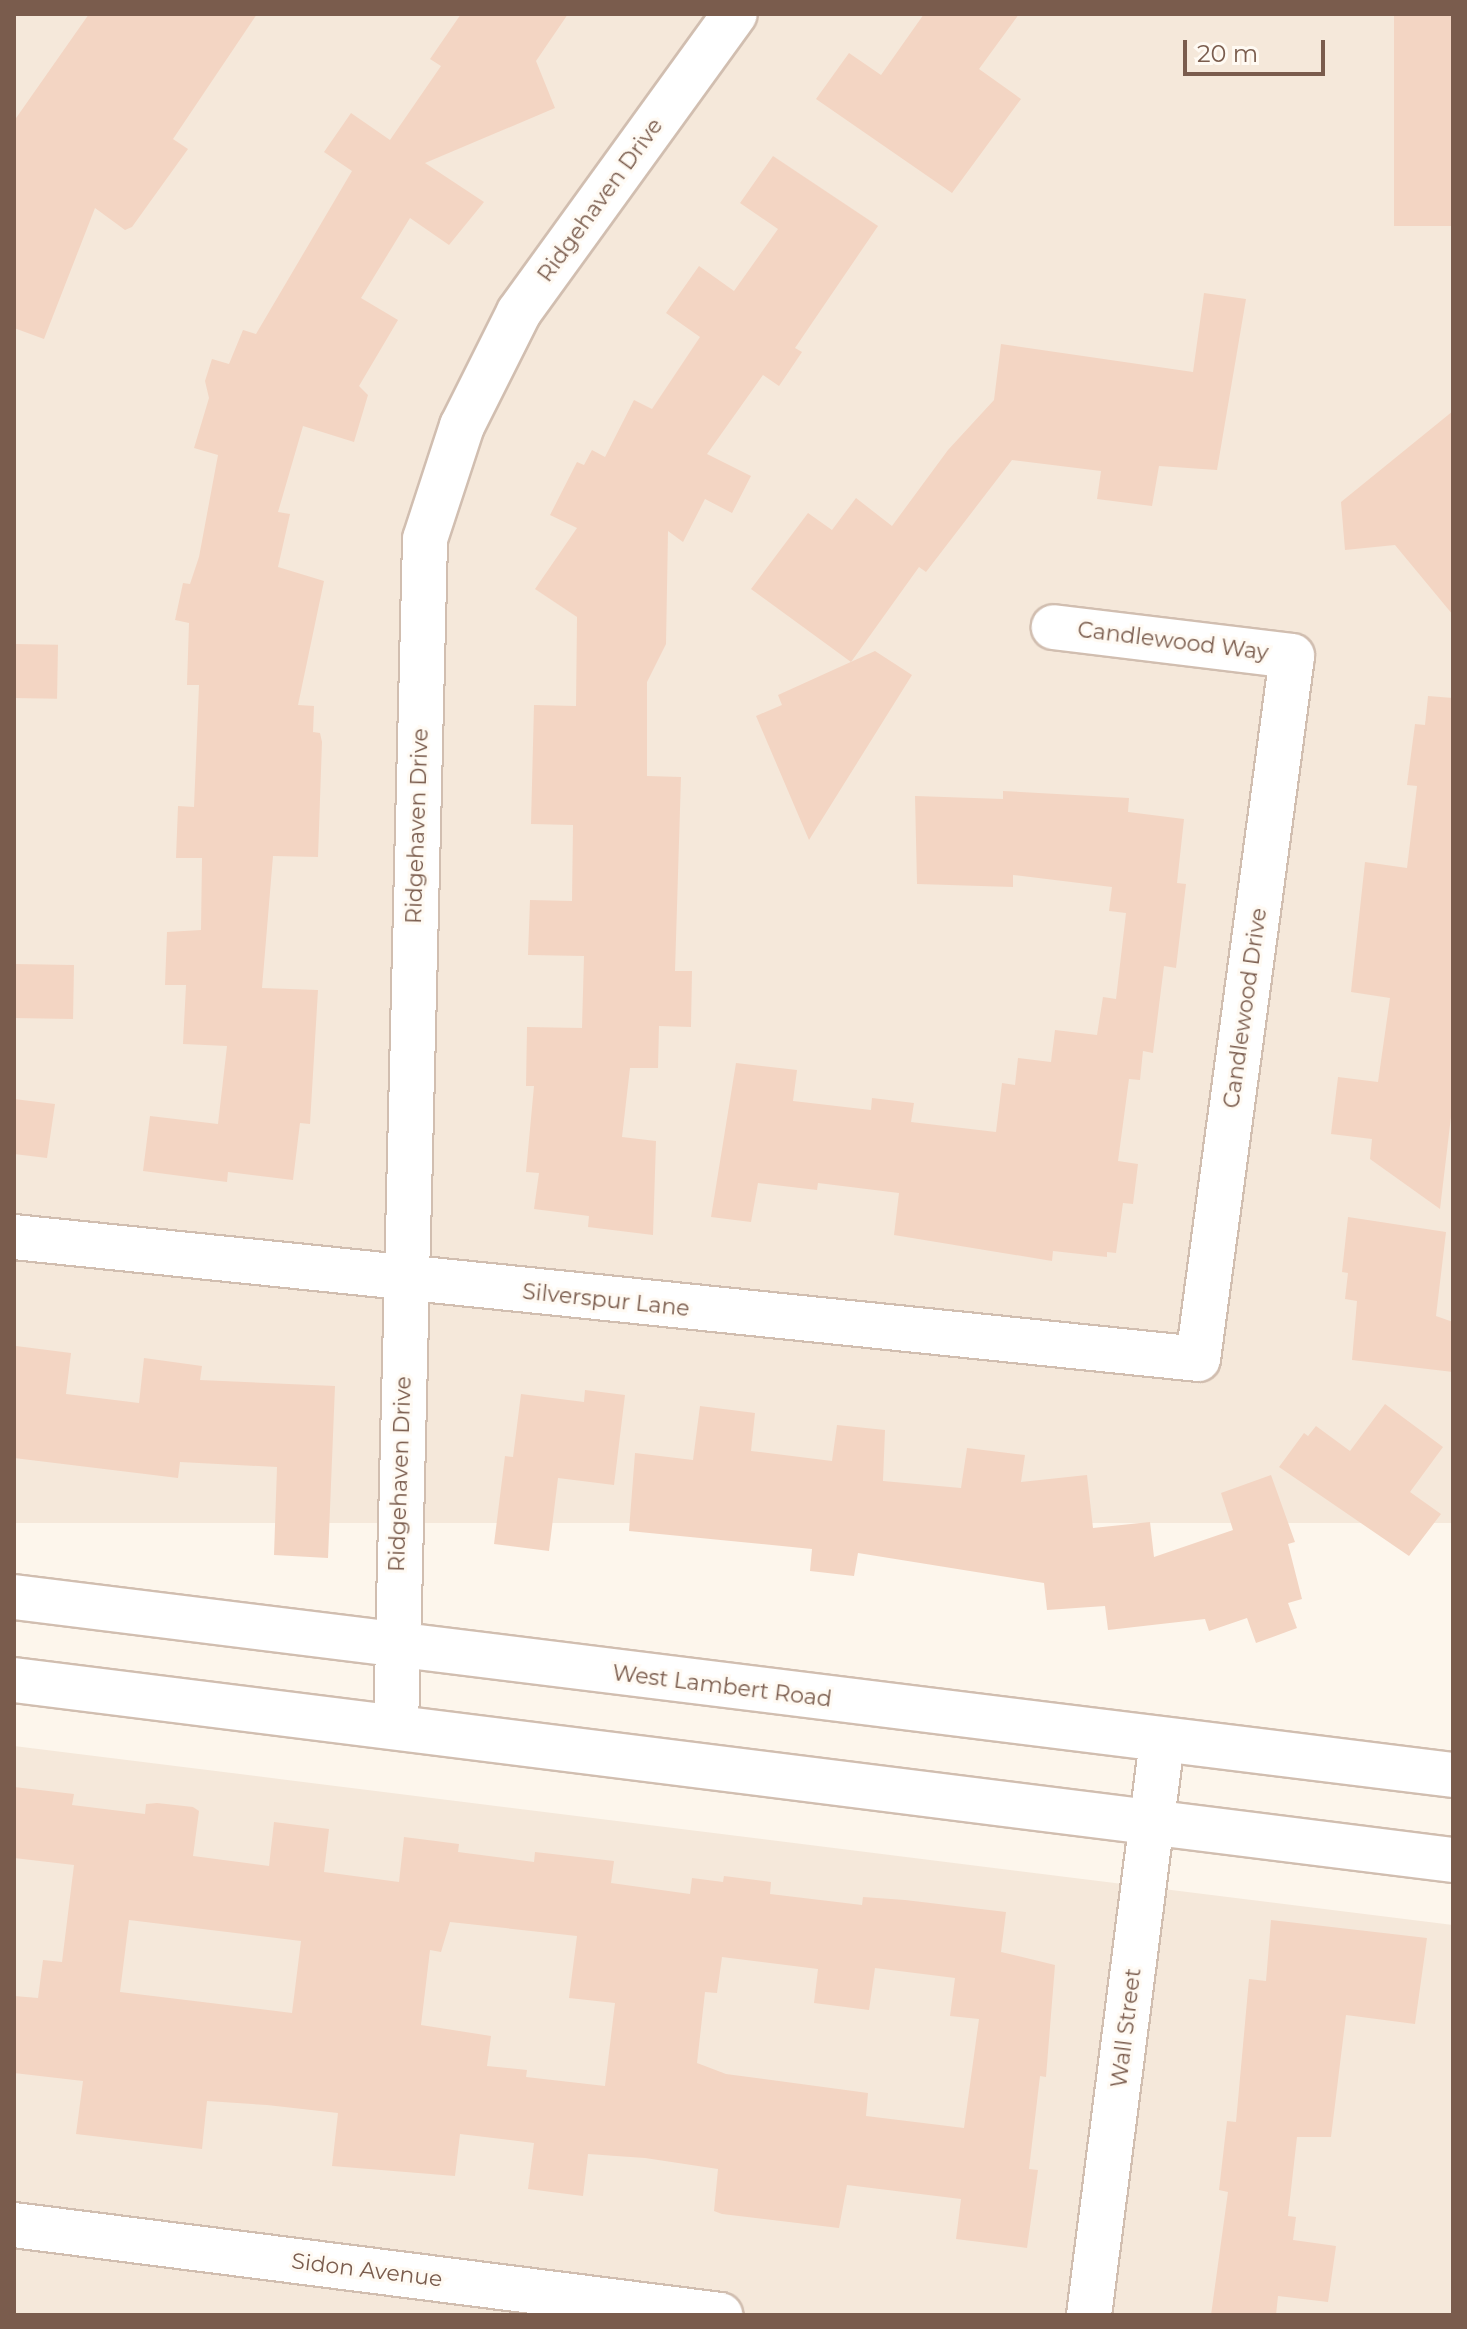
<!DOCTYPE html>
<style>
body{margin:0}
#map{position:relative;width:1467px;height:2329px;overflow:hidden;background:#fdf6ec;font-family:Montserrat,sans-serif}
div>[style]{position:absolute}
.residential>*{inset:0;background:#f5e8da;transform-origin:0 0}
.building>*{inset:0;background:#f3d5c3;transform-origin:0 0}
.roads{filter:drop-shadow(2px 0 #d1beb0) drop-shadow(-2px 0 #d1beb0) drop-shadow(0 2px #d1beb0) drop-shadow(0 -2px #d1beb0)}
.minor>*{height:44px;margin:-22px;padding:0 22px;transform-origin:22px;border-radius:22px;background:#fff}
.secondary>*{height:44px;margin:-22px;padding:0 22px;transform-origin:22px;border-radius:22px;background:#fff}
span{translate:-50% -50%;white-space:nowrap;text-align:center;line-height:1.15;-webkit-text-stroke:6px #fffaf3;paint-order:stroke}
.street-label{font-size:22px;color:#7a5c4d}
.frame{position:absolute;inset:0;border:16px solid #7a5c4d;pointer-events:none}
.scale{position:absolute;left:1183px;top:40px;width:142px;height:36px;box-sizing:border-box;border:4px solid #7a5c4d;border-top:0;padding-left:10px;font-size:24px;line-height:28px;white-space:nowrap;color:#7a5c4d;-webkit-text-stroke:6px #fffaf3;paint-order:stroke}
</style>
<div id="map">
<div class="residential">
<i style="left:14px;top:14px;width:1439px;height:1509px"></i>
<i style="clip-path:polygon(14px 1746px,1453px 1925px,1453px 2315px,14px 2315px)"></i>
</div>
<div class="building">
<i style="clip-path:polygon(89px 14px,257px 14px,173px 139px,188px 149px,132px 227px,125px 230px,95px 208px,44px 339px,14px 328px,14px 121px)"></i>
<i style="clip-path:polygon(461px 14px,568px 14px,536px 61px,555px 108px,425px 163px,484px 202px,449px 245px,410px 218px,361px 298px,398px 320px,359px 386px,368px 395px,354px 442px,303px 426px,278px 512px,290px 514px,278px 567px,324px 581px,298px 705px,314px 706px,313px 732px,320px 733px,322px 742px,318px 857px,273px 856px,262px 988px,318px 990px,310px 1124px,300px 1123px,293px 1180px,228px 1172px,227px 1182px,143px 1171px,150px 1116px,218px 1124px,227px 1046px,183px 1044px,186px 985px,165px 985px,167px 932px,201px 930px,202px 858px,176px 858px,178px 806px,194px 807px,199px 685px,187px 685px,189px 623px,175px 620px,183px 583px,190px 584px,199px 557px,218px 455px,194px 448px,209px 398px,205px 381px,212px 359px,229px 364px,243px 330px,256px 334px,352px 171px,324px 152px,351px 113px,390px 140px,441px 66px,430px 59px)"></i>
<i style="clip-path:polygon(924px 14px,1019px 14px,979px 69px,1021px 99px,952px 193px,816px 99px,849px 53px,881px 75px)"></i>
<i style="left:1394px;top:14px;width:59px;height:212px"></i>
<i style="clip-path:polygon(773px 156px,878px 226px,795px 348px,802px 352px,779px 386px,763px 375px,707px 454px,751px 476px,732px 513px,705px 499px,683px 542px,668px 531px,666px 644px,647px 682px,647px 776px,681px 777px,675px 971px,692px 971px,691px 1027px,659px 1026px,658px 1068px,630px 1068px,622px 1137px,656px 1141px,653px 1235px,588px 1227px,589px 1216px,534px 1209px,539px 1173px,526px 1172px,534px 1086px,526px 1086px,527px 1027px,582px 1028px,584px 956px,528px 955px,530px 900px,572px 901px,573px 825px,531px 824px,534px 705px,576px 706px,577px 617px,535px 589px,577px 528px,550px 515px,577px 462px,584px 465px,592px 450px,605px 457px,634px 400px,652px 409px,700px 337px,666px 313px,699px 266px,734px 291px,778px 229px,740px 203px)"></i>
<i style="clip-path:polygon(1204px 293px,1246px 299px,1217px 470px,1159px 466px,1152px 506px,1097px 499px,1101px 471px,1012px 460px,926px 572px,919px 567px,851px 662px,751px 589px,808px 513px,832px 530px,856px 498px,892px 526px,948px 450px,994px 400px,1001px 344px,1193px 372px)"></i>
<i style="clip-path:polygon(1453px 411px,1453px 615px,1395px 545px,1345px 550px,1341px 502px)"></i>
<i style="left:14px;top:644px;width:44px;height:54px;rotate:1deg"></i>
<i style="clip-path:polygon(875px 651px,912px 675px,809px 840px,756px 716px,782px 705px,778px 695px)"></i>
<i style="clip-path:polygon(1428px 696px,1453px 698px,1453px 1100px,1440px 1209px,1370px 1159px,1372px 1139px,1331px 1134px,1338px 1077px,1378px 1082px,1390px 998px,1351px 992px,1365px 862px,1407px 868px,1417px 786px,1407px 785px,1415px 724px,1425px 725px)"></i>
<i style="clip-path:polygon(1003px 791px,1129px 798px,1128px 812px,1184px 819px,1177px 883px,1186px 884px,1176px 968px,1164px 966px,1153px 1053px,1143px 1051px,1140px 1080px,1129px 1079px,1118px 1161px,1138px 1164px,1133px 1204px,1123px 1203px,1116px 1253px,1107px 1252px,1107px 1257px,1053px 1251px,1052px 1261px,894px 1235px,899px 1193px,818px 1183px,817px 1190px,758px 1183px,751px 1222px,711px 1217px,736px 1063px,797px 1070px,793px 1101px,871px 1110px,872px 1098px,914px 1103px,911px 1122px,996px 1132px,1002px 1083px,1015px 1085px,1018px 1058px,1051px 1062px,1055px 1030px,1097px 1035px,1103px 997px,1116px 999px,1126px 913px,1109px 911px,1112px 887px,1013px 875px,1013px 887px,917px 884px,915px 796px,1003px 799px)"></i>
<i style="left:14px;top:964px;width:60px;height:54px;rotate:1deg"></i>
<i style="clip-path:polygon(14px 1099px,55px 1104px,47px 1158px,14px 1154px)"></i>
<i style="clip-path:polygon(1348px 1217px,1446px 1232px,1436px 1316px,1453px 1322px,1453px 1372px,1352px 1360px,1357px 1301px,1345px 1299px,1348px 1273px,1342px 1272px)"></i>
<i style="clip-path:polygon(16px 1346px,71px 1353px,66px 1394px,139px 1403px,144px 1358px,202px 1366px,200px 1380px,335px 1386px,328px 1558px,274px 1555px,277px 1467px,180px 1462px,178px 1478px,14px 1458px)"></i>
<i style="clip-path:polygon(585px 1390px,625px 1395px,614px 1485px,558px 1478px,549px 1551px,494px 1544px,505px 1456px,513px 1457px,521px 1394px,584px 1402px)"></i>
<i style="clip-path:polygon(1385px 1404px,1443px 1447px,1410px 1492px,1441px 1514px,1409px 1556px,1279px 1467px,1304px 1433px,1308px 1436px,1316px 1426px,1350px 1451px)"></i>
<i style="clip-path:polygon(700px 1406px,755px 1413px,751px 1451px,832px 1461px,837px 1425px,885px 1430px,883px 1481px,961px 1488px,967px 1448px,1025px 1455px,1021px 1482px,1087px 1475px,1093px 1528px,1150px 1522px,1154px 1557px,1233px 1530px,1221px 1493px,1271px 1475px,1295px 1542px,1288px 1544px,1302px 1599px,1288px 1603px,1297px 1628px,1256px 1643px,1247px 1618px,1209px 1631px,1205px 1619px,1108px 1630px,1105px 1606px,1047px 1610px,1044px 1583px,858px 1553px,854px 1576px,810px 1571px,812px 1549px,629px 1531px,635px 1453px,693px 1460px)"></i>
<i style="clip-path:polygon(evenodd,14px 1787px,74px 1794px,72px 1805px,145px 1814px,146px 1804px,157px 1803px,193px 1807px,199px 1811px,193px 1856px,269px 1866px,274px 1822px,329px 1829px,324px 1872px,399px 1882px,404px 1837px,459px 1844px,458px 1852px,534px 1862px,535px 1852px,614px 1861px,611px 1883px,690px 1894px,692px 1878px,723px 1882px,724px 1876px,771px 1882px,770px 1894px,862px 1905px,863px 1897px,905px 1900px,1006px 1912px,1001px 1952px,1055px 1965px,1046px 2077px,1040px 2076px,1029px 2169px,1038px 2170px,1027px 2248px,956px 2239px,961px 2199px,847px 2185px,839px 2228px,722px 2214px,714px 2211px,718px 2169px,645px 2158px,588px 2154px,583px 2196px,528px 2189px,534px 2143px,460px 2134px,455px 2176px,332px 2166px,338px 2113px,267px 2105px,207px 2101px,202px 2149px,76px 2134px,83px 2081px,14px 2073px,14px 1996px,38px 1998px,43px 1960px,62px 1962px,74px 1865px,14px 1858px,14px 1787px,129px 1920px,301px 1941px,292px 2013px,120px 1992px,129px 1920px,14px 1787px,450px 1922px,577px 1936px,569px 1998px,615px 2003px,605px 2086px,526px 2077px,527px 2070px,487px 2066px,491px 2036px,421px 2025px,430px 1950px,441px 1952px,450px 1922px,14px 1787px,722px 1957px,818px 1969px,814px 2003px,869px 2010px,875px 1968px,955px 1978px,950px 2016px,979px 2019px,964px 2128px,866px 2116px,868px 2093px,726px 2074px,697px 2063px,705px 1992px,717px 1993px,722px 1957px)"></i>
<i style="clip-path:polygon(1271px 1920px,1427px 1938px,1415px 2024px,1346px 2015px,1331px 2137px,1297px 2137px,1288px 2216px,1296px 2217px,1293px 2240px,1336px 2246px,1328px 2302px,1278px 2296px,1276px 2315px,1211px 2315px,1228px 2192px,1219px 2190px,1227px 2121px,1236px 2122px,1249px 1979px,1266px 1981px)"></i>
</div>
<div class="roads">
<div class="minor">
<i style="left:14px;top:1237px;width:1190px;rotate:5.88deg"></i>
<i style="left:1198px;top:1359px;width:709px;rotate:-82.38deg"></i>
<i style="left:1292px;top:656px;width:240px;rotate:-173.1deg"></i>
<i style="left:396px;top:1727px;width:1188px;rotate:-88.6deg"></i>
<i style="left:425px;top:539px;width:119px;rotate:-71.9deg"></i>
<i style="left:462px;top:426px;width:127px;rotate:-63.4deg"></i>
<i style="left:519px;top:312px;width:368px;rotate:-54.1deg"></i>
<i style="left:14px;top:2225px;width:712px;rotate:7.26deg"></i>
<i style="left:1089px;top:2315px;width:579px;rotate:-82.75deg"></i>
</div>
<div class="secondary">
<i style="left:14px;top:1597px;width:1450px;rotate:7.05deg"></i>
<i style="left:14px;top:1680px;width:1450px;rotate:7.13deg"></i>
</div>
</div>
<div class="street-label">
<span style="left:600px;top:200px;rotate:-54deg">Ridgehaven Drive</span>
<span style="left:1173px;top:641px;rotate:7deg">Candlewood Way</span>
<span style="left:417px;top:826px;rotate:-88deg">Ridgehaven Drive</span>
<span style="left:1245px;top:1008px;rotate:-82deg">Candlewood Drive</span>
<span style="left:606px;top:1300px;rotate:6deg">Silverspur Lane</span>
<span style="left:400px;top:1474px;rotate:-88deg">Ridgehaven Drive</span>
<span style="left:722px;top:1686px;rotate:7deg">West Lambert Road</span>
<span style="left:1126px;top:2028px;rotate:-83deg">Wall Street</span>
<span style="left:367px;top:2270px;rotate:7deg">Sidon Avenue</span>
</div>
<div class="frame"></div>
<div class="scale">20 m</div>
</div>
